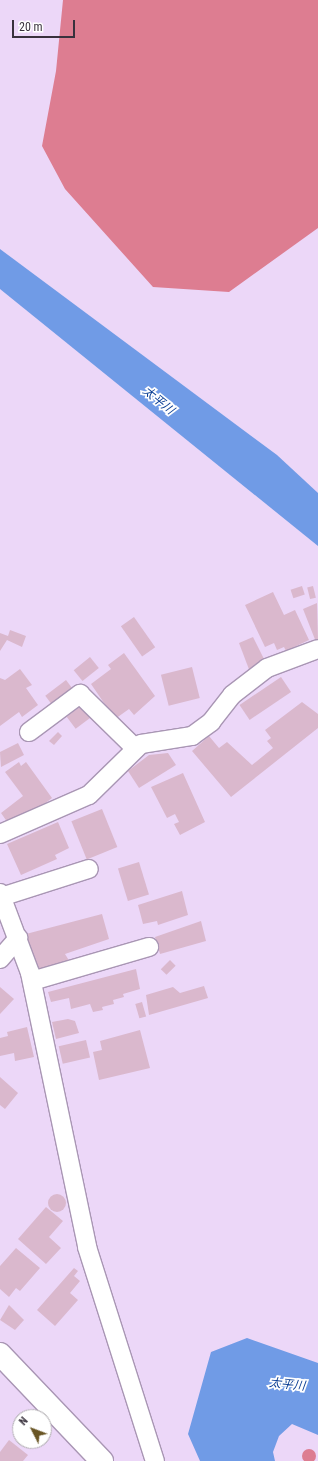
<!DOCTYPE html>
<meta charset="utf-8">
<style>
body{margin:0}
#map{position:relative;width:318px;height:1461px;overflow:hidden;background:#ecd7f8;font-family:"Roboto Condensed","Noto Sans JP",sans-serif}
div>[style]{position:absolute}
.forest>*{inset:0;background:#dd7d91}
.round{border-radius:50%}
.water>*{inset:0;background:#709be6}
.building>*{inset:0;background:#dab8cd;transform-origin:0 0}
.roads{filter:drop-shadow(1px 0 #a996b4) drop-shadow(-1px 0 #a996b4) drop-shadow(0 1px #a996b4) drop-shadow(0 -1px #a996b4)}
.street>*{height:18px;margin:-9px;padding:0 9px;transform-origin:9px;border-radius:9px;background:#fff}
.primary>*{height:22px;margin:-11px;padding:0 11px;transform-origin:11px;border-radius:11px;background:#fff}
span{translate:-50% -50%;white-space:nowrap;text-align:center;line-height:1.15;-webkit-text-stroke:3.5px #fff;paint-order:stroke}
.water-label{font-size:12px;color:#0c3f94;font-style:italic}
.north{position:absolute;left:12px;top:1409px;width:40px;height:40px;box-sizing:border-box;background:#fff;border:1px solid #b0adb1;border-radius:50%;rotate:312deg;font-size:11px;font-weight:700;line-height:16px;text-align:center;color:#39313d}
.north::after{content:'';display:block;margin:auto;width:14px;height:18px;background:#695524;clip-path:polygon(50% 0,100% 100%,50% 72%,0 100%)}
.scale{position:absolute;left:12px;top:20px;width:63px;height:18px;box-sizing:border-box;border:2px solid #39313d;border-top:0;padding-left:5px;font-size:12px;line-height:14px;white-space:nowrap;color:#39313d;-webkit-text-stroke:3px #fff;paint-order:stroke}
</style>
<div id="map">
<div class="forest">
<i style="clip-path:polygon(63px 0,318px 0,318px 228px,229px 292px,153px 287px,65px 189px,42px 146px,56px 71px)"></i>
<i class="round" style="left:302px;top:1449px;width:14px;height:14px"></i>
</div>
<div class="water">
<i style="clip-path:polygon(0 249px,277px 455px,318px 493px,318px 546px,0 289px)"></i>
<i style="clip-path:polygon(247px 1338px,318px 1363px,318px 1435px,292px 1424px,279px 1436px,273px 1452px,275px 1461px,200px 1461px,188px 1434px,211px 1352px)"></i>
</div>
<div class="building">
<i style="left:302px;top:586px;width:9px;height:12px;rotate:72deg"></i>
<i style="left:313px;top:586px;width:12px;height:6px;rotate:76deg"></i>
<i style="clip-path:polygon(273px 592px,284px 615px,295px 610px,309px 640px,286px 651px,284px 647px,277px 650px,274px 643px,265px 647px,245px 605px)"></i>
<i style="clip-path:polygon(317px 603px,318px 641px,316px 642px,303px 609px)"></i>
<i style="left:134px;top:617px;width:37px;height:16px;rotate:55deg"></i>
<i style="clip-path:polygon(10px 630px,26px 636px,22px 647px,7px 640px,0 651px,0 633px,8px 636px)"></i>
<i style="clip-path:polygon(253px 637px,267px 665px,250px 672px,239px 643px)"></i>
<i style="clip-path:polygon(124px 653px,155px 696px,134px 715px,129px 709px,115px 719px,91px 684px,111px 669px,108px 665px)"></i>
<i style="left:90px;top:657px;width:14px;height:21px;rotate:51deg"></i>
<i style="left:192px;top:667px;width:32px;height:32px;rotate:76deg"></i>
<i style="clip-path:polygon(20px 669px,32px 685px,26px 688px,38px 705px,22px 717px,19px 712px,0 726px,0 678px,5px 680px)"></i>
<i style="left:281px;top:677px;width:18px;height:50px;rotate:56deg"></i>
<i style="left:66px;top:680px;width:15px;height:26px;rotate:53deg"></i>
<i style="clip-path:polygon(302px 702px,318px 714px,318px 728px,231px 797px,192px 751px,209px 736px,219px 748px,227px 742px,252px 765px,273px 748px,267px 741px,271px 738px,265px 730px)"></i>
<i style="left:81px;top:706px;width:15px;height:18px;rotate:53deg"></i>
<i style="clip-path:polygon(58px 732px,62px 736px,54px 745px,49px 741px)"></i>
<i style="clip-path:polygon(18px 743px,24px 755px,1px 767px,0 752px)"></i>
<i style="clip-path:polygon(168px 753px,176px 765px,139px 788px,128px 771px,149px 755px)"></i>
<i style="clip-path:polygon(19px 762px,21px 766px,26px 762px,52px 798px,34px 812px,32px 809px,8px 823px,1px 813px,23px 796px,5px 772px)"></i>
<i style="clip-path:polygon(183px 773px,205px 822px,180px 835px,174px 824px,179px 822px,175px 814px,167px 818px,151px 787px)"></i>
<i style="left:102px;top:809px;width:41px;height:33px;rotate:68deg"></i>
<i style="clip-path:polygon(58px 822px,69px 848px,55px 855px,57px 859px,21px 875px,7px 844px)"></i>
<i style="left:139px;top:862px;width:34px;height:22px;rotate:73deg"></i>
<i style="clip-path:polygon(182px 891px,188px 915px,158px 925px,157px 921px,143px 924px,138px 905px)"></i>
<i style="clip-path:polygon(102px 914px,109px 939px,65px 954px,73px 967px,39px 974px,26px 934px)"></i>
<i style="clip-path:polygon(201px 921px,206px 941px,160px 954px,155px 937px)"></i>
<i style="left:170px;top:960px;width:8px;height:13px;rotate:45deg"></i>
<i style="clip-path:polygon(136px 969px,140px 989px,123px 994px,124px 997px,113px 1000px,114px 1004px,102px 1007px,103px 1010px,93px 1012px,90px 1004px,71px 1009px,69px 998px,51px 1002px,48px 992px)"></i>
<i style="clip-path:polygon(204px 986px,208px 998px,149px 1015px,146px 995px,173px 987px,180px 993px)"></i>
<i style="clip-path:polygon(0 987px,14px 999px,0 1014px)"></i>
<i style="left:142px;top:1002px;width:15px;height:7px;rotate:74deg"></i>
<i style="clip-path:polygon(68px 1019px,75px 1021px,79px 1033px,56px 1039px,52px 1022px)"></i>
<i style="clip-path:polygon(27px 1027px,34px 1057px,15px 1061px,14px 1053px,0 1056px,0 1038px,8px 1036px,7px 1032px)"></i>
<i style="clip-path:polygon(140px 1030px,150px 1068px,99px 1080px,93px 1052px,102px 1050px,100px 1041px)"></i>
<i style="left:86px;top:1040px;width:18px;height:28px;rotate:77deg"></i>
<i style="clip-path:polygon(0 1077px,18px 1093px,5px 1109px,0 1105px)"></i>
<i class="round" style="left:48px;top:1194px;width:18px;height:18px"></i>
<i style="clip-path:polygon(46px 1207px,63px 1221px,49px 1237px,61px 1248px,46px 1264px,18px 1239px)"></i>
<i style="clip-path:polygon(16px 1248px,40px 1268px,20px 1291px,16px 1288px,9px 1297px,0 1289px,0 1266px)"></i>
<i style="clip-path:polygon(74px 1268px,78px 1271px,74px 1276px,80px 1281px,70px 1293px,78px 1300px,55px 1326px,37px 1310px)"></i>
<i style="clip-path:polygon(9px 1305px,24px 1320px,15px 1330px,0 1320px)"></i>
<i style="clip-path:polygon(9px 1440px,28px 1455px,23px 1461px,0 1461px,0 1452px)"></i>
</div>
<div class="roads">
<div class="street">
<i style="left:29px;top:732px;width:64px;rotate:-36.7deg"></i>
<i style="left:80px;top:694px;width:78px;rotate:44.5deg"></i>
<i style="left:0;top:834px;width:97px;rotate:-23.7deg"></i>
<i style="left:89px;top:795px;width:73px;rotate:-44.4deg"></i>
<i style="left:141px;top:744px;width:52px;rotate:-8.9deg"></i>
<i style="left:192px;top:736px;width:24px;rotate:-36deg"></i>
<i style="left:211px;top:722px;width:34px;rotate:-52deg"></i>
<i style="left:232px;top:695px;width:44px;rotate:-37.6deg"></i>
<i style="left:267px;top:668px;width:54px;rotate:-20.4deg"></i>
<i style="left:0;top:893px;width:85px;rotate:69.4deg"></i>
<i style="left:30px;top:973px;width:280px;rotate:78.2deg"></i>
<i style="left:87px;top:1247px;width:225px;rotate:72.4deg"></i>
<i style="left:1px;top:897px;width:92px;rotate:-17.7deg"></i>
<i style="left:0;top:959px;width:28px;rotate:-49deg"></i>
<i style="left:32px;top:981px;width:122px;rotate:-16.2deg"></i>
</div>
<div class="primary">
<i style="left:0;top:1354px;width:148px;rotate:46.4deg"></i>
</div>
</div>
<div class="water-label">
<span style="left:158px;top:401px;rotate:39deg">太平川</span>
<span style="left:287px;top:1385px;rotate:6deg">太平川</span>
</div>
<div class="north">N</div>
<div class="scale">20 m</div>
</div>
